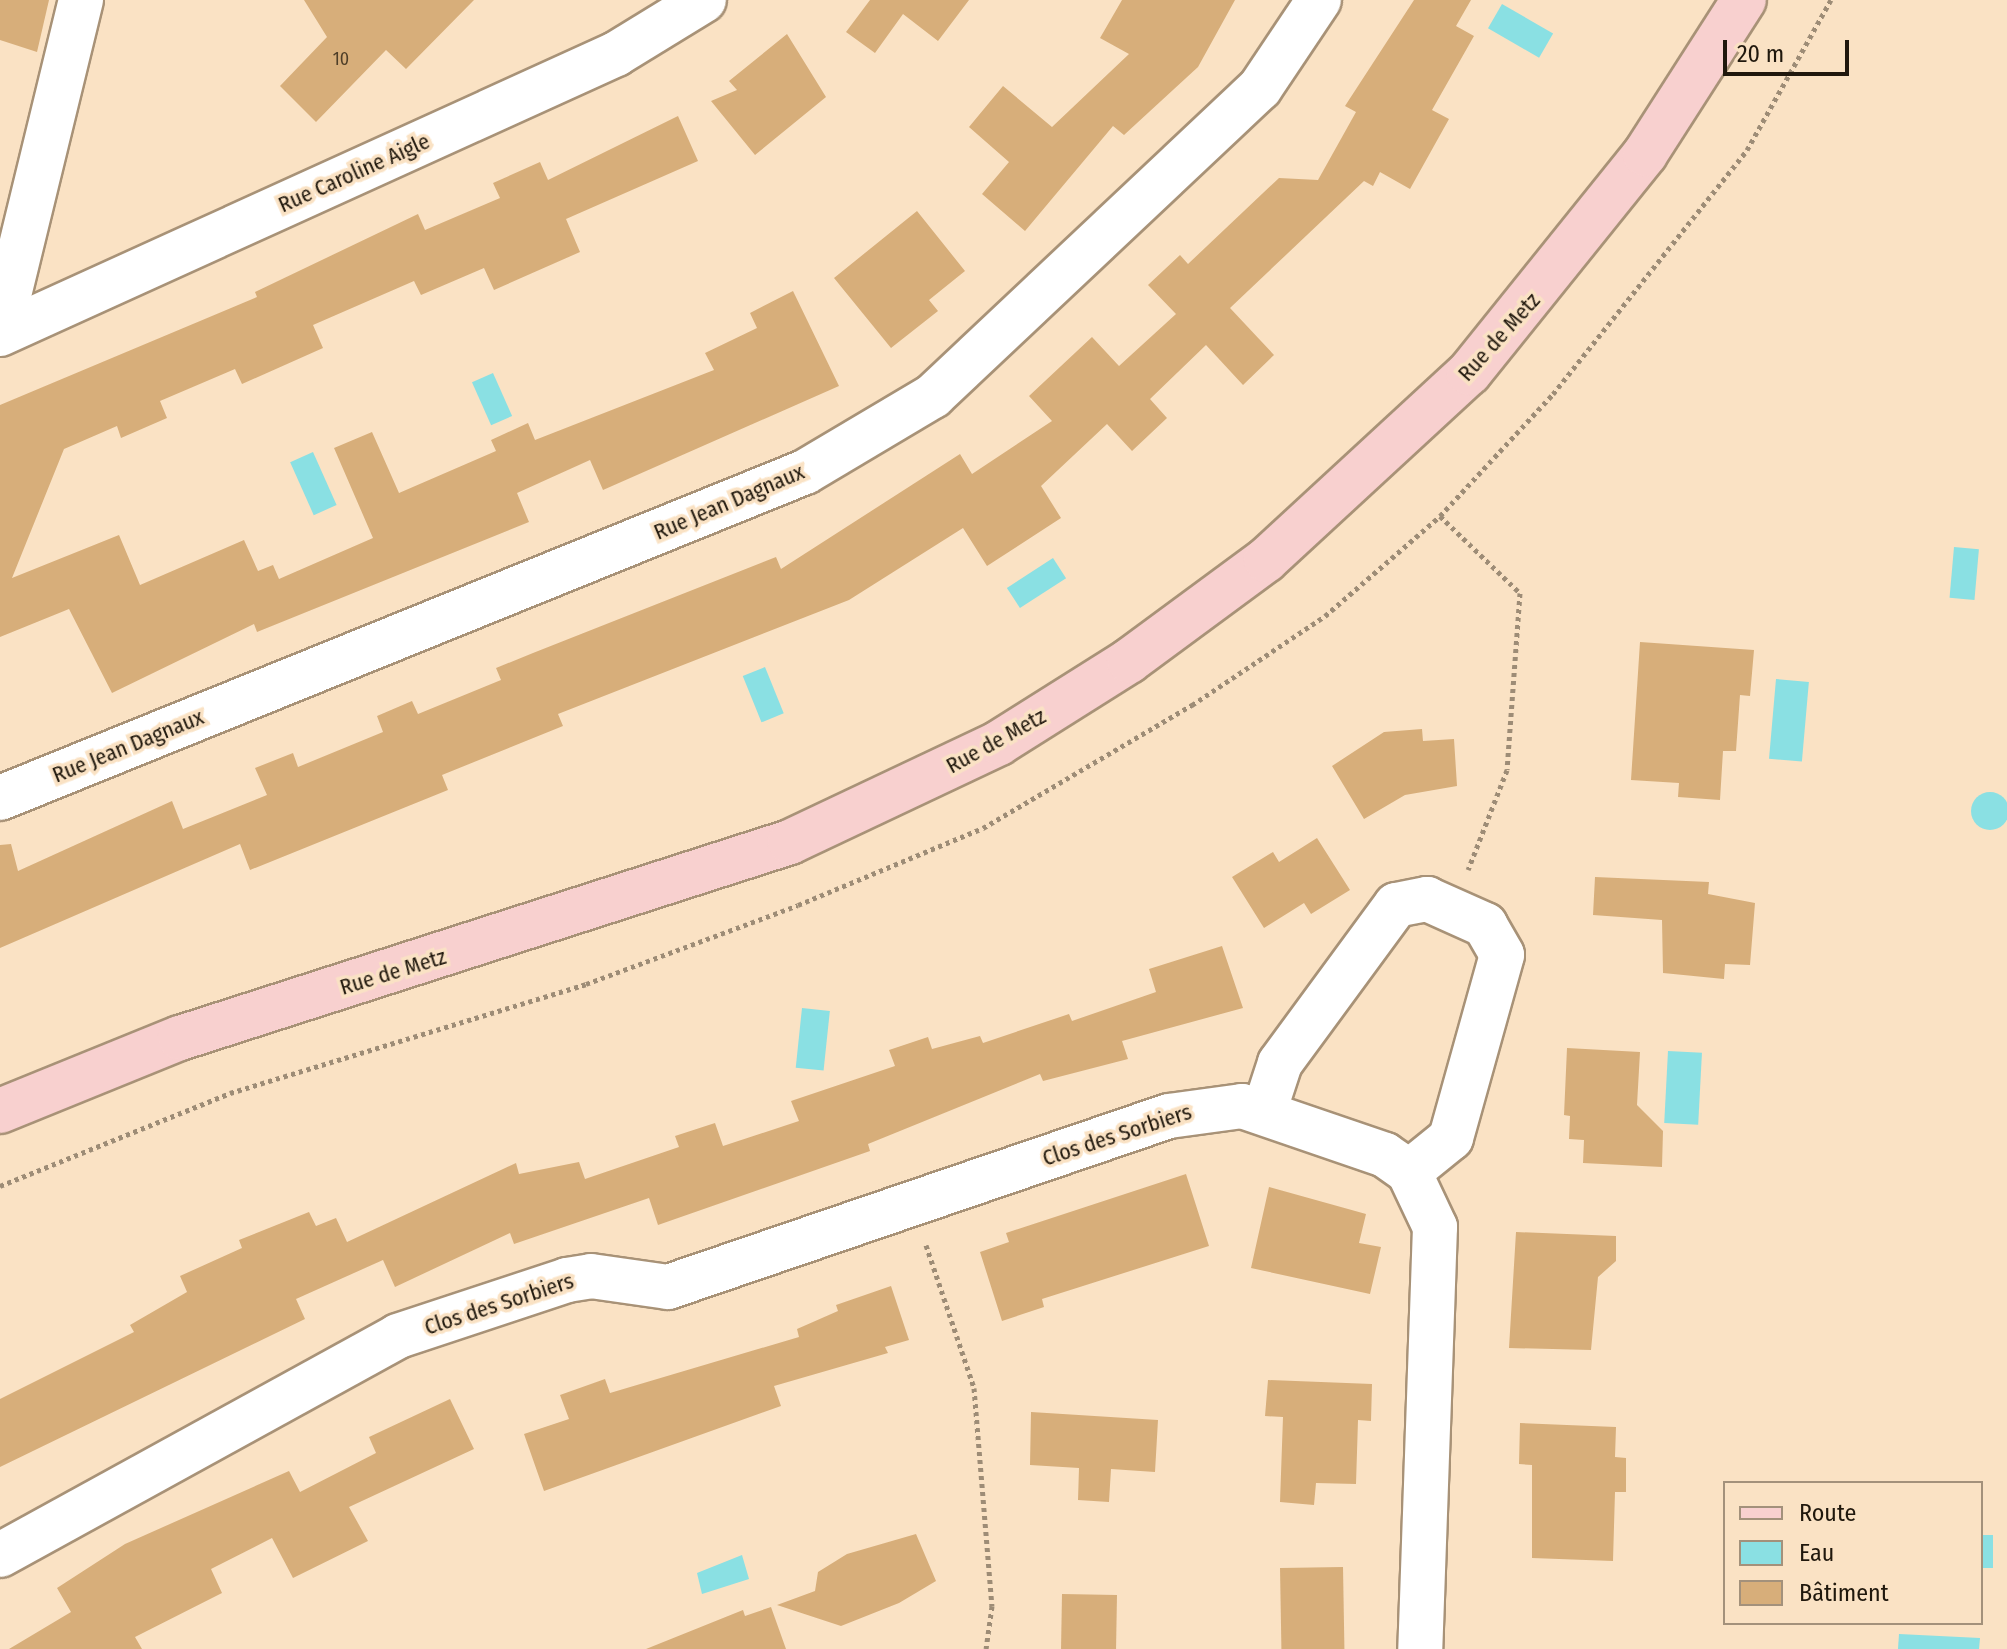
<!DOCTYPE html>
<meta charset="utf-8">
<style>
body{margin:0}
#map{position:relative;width:2007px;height:1649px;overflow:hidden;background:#fae2c4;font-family:"Fira Sans Condensed",sans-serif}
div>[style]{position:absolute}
.water>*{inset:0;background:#8ae0e3;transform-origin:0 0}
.round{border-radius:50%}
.building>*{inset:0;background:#d7ae7a;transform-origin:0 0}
.path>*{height:5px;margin-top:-2.5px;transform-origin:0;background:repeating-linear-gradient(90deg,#9d8c76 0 4px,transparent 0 8px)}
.roads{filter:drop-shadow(2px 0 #a89277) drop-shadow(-2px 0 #a89277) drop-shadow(0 2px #a89277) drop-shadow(0 -2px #a89277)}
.minor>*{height:44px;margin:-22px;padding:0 22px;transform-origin:22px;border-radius:22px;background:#fff}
.major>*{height:44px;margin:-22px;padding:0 22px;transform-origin:22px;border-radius:22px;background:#f8d0cf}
span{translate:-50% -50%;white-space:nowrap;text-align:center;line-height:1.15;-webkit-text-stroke:7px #fae2c4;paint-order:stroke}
.number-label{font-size:18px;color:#4e3e28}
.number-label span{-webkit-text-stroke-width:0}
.street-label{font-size:22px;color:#20180d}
.legend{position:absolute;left:1723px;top:1481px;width:260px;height:144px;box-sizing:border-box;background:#fae2c4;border:2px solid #a3917b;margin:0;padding:10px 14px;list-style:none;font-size:24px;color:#20180d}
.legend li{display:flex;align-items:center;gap:16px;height:40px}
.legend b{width:40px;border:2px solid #a3917b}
.scale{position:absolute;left:1723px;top:40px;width:126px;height:36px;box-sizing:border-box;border:4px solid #20180d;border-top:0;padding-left:10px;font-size:24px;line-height:28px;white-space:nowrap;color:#20180d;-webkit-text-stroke:6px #fae2c4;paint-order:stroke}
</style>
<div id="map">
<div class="water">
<i style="left:1502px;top:4px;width:59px;height:28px;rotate:30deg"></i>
<i style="left:493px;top:373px;width:47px;height:23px;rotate:66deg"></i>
<i style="left:313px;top:452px;width:58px;height:25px;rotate:66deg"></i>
<i style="left:1954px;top:547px;width:25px;height:51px;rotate:5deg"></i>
<i style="left:1053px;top:558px;width:24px;height:55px;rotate:57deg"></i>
<i style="left:765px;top:667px;width:50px;height:24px;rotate:68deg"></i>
<i style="left:1776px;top:679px;width:33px;height:80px;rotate:5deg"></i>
<i class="round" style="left:1971px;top:792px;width:38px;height:38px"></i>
<i style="left:802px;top:1008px;width:28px;height:60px;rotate:6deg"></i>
<i style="left:1668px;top:1051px;width:34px;height:72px;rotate:3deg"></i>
<i style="left:1981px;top:1535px;width:12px;height:33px"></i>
<i style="clip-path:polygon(742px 1555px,749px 1579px,702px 1594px,697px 1573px)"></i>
<i style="clip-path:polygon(1899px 1634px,1980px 1638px,1979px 1649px,1898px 1649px)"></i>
</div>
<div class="building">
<i style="clip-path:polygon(0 0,49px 0,37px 52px,0 40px)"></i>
<i style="clip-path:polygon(304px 0,474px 0,406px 69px,386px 50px,316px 122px,280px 86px,327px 37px)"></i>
<i style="clip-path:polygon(870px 0,969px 0,938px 41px,903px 14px,875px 53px,846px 32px)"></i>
<i style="clip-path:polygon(1122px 0,1235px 0,1198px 67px,1124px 135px,1113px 126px,1025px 231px,982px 194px,1009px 162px,969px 127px,1003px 86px,1052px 127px,1129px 54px,1100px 38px)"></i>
<i style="clip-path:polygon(1414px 0,1471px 0,1456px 26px,1474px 36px,1432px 110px,1449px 119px,1410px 189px,1380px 172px,1373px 186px,1364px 181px,1230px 308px,1274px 355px,1243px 385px,1206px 345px,1150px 399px,1167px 418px,1132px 451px,1107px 424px,1041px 486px,1061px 518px,987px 566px,963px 528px,849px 600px,558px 714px,563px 726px,442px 775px,448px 790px,250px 870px,240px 844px,0 948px,0 845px,11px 844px,18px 871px,172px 801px,183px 829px,267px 795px,255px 768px,293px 753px,298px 767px,383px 732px,377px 716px,412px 701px,418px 714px,501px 680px,496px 668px,533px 653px,776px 557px,781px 569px,960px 454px,972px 474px,1052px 421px,1029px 396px,1092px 337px,1119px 366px,1176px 314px,1148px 285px,1180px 255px,1188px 264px,1279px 178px,1318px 180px,1356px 112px,1345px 106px)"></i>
<i style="clip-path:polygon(787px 34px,826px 97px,755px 155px,711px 101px,737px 90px,729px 81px)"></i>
<i style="clip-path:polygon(678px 116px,698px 161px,566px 219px,580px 252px,494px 290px,484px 268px,421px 295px,414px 281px,313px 325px,323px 348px,242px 384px,235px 369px,160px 401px,167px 418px,121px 438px,117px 426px,64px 449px,12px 578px,119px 535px,140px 585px,244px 540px,258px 571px,273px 565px,279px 579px,373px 538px,334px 448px,372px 432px,399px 493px,496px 451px,491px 440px,528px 423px,535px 440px,714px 370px,705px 353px,757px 328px,750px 313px,793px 291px,839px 386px,603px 490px,590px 460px,517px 493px,529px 522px,257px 632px,254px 624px,112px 693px,69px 609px,0 637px,0 405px,257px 297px,255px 292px,418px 214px,425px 230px,500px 198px,493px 183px,540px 162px,548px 180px)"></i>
<i style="clip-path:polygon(917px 211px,965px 271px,929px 300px,938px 311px,891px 348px,834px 278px)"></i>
<i style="clip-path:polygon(1640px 642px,1754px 650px,1750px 696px,1740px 695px,1736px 751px,1723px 751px,1720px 800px,1678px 797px,1679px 783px,1631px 780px)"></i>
<i style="clip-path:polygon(1422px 729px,1423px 741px,1454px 739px,1457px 786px,1405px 795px,1364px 819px,1332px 766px,1384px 732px)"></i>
<i style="clip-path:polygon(1317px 838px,1350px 890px,1311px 914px,1304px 903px,1264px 928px,1232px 877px,1273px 852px,1279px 862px)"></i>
<i style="clip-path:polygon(1595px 877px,1709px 882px,1708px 894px,1755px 903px,1750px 965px,1725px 964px,1724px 979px,1663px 973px,1662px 920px,1593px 915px)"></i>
<i style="clip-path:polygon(1222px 946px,1243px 1008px,1122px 1041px,1128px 1059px,1043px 1081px,1040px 1074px,868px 1144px,870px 1151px,658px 1225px,649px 1198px,514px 1244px,510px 1233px,395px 1287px,383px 1260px,296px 1299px,305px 1319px,0 1467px,0 1399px,134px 1332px,130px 1325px,187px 1292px,180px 1276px,242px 1248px,239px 1240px,309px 1212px,316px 1226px,336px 1218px,347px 1242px,516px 1163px,519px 1174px,579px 1162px,585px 1179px,679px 1147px,675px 1136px,715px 1123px,723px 1146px,799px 1121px,791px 1101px,895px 1066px,889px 1050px,928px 1037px,932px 1049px,980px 1036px,983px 1043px,1069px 1014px,1072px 1021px,1156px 992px,1149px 969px)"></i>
<i style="clip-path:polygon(1567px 1048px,1640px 1052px,1637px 1105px,1663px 1131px,1662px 1167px,1583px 1163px,1584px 1140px,1569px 1139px,1570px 1116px,1564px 1115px)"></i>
<i style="clip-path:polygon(1186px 1174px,1209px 1246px,1042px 1299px,1044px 1307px,1002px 1321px,980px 1252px,1009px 1242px,1006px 1233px)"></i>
<i style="clip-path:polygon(1269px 1187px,1366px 1214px,1359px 1243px,1381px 1247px,1370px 1294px,1251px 1268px)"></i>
<i style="clip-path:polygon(1516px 1232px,1616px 1236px,1616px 1261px,1598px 1277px,1591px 1350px,1509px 1348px)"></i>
<i style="clip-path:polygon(891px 1286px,909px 1340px,885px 1347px,888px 1353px,774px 1386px,781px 1406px,544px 1491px,524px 1434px,569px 1419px,560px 1395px,605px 1379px,610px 1393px,799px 1337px,797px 1329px,838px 1311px,836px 1305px)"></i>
<i style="clip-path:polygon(1268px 1380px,1372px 1384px,1371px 1421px,1358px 1420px,1356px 1484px,1316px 1483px,1314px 1505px,1280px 1502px,1283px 1417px,1265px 1416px)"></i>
<i style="clip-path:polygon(450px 1399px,474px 1449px,349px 1507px,368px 1541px,293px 1578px,272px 1538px,211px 1569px,222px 1593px,135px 1637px,142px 1649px,9px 1649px,71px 1612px,57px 1588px,125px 1544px,289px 1471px,300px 1492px,376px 1453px,369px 1437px)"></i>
<i style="clip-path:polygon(1031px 1412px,1158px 1420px,1155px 1472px,1111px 1469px,1109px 1502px,1078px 1500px,1079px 1468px,1030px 1465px)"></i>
<i style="clip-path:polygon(1520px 1423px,1616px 1427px,1615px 1457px,1626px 1458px,1626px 1492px,1615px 1492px,1613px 1561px,1532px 1558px,1532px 1465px,1519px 1464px)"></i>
<i style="clip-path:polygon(916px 1534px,936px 1581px,899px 1603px,841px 1626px,777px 1605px,815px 1591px,818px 1572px,847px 1554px)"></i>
<i style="left:1343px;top:1567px;width:82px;height:63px;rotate:89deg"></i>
<i style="left:1062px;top:1594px;width:55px;height:55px;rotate:1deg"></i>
<i style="clip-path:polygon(771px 1607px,786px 1649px,646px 1649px,743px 1610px,745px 1616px)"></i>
</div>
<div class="path">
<i style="left:1440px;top:516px;width:111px;rotate:43.9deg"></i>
<i style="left:1520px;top:593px;width:177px;rotate:94.2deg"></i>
<i style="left:1507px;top:770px;width:107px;rotate:111.3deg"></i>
<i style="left:0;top:1186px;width:248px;rotate:-22deg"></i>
<i style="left:230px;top:1093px;width:372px;rotate:-17deg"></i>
<i style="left:586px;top:984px;width:226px;rotate:-20.4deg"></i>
<i style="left:798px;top:905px;width:200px;rotate:-22.6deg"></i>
<i style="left:983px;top:828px;width:243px;rotate:-30.5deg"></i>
<i style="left:1192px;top:705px;width:160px;rotate:-33.8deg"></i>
<i style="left:1325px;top:616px;width:152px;rotate:-41deg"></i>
<i style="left:1440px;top:516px;width:166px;rotate:-47.2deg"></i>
<i style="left:1553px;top:394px;width:312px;rotate:-51.5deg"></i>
<i style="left:1747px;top:150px;width:172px;rotate:-60.8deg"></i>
<i style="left:926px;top:1245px;width:151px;rotate:71.4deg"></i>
<i style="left:974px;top:1388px;width:219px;rotate:85.3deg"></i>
<i style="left:992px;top:1606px;width:43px;rotate:97.9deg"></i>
</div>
<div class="roads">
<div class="minor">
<i style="left:0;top:332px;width:342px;rotate:-76.3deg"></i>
<i style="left:0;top:334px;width:677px;rotate:-24.44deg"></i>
<i style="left:616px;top:54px;width:103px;rotate:-31.5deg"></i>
<i style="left:0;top:798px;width:869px;rotate:-22.05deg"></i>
<i style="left:805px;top:472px;width:149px;rotate:-30.7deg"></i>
<i style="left:933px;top:396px;width:449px;rotate:-43.3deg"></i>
<i style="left:1260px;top:88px;width:106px;rotate:-56.2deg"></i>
<i style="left:1265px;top:1109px;width:48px;rotate:-71.9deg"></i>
<i style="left:1280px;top:1063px;width:196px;rotate:-53.7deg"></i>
<i style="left:1396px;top:905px;width:32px;rotate:-11deg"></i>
<i style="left:1427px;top:899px;width:64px;rotate:24.1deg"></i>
<i style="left:1485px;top:925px;width:34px;rotate:60deg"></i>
<i style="left:1502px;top:955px;width:190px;rotate:105.6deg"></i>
<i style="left:1451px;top:1138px;width:54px;rotate:141deg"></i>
<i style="left:0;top:1555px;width:454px;rotate:-28.8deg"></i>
<i style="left:398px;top:1336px;width:178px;rotate:-18.3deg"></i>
<i style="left:567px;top:1280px;width:24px;rotate:-9deg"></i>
<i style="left:591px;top:1276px;width:78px;rotate:8.1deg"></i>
<i style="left:668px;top:1287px;width:529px;rotate:-18.85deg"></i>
<i style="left:1169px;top:1116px;width:74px;rotate:-7.8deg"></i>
<i style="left:1242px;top:1106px;width:151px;rotate:18.9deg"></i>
<i style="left:1385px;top:1155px;width:29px;rotate:35deg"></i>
<i style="left:1409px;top:1172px;width:61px;rotate:64.7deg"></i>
<i style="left:1435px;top:1227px;width:422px;rotate:92deg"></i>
</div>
<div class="major">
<i style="left:0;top:1111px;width:194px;rotate:-22.1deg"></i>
<i style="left:180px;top:1038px;width:641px;rotate:-17.81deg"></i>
<i style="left:790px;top:842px;width:231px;rotate:-25.3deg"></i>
<i style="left:999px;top:743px;width:154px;rotate:-32.2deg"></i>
<i style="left:1129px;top:661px;width:170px;rotate:-36.4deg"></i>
<i style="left:1266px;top:560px;width:276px;rotate:-42.7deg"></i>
<i style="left:1469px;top:373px;width:281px;rotate:-51.2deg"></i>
<i style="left:1645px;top:154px;width:183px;rotate:-57.3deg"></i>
</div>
</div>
<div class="number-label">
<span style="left:341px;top:59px">10</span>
</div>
<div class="street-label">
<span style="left:354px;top:173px;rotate:-24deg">Rue Caroline Aigle</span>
<span style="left:1499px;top:337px;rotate:-48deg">Rue de Metz</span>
<span style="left:729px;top:502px;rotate:-23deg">Rue Jean Dagnaux</span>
<span style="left:996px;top:741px;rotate:-29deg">Rue de Metz</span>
<span style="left:128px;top:746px;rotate:-22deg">Rue Jean Dagnaux</span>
<span style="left:393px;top:972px;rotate:-17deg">Rue de Metz</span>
<span style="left:1117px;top:1135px;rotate:-18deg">Clos des Sorbiers</span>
<span style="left:499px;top:1304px;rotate:-18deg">Clos des Sorbiers</span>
</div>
<ul class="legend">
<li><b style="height:10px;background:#f8d0cf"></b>Route</li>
<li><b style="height:22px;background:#8ae0e3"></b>Eau</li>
<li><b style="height:22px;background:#d7ae7a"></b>Bâtiment</li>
</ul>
<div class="scale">20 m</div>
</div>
